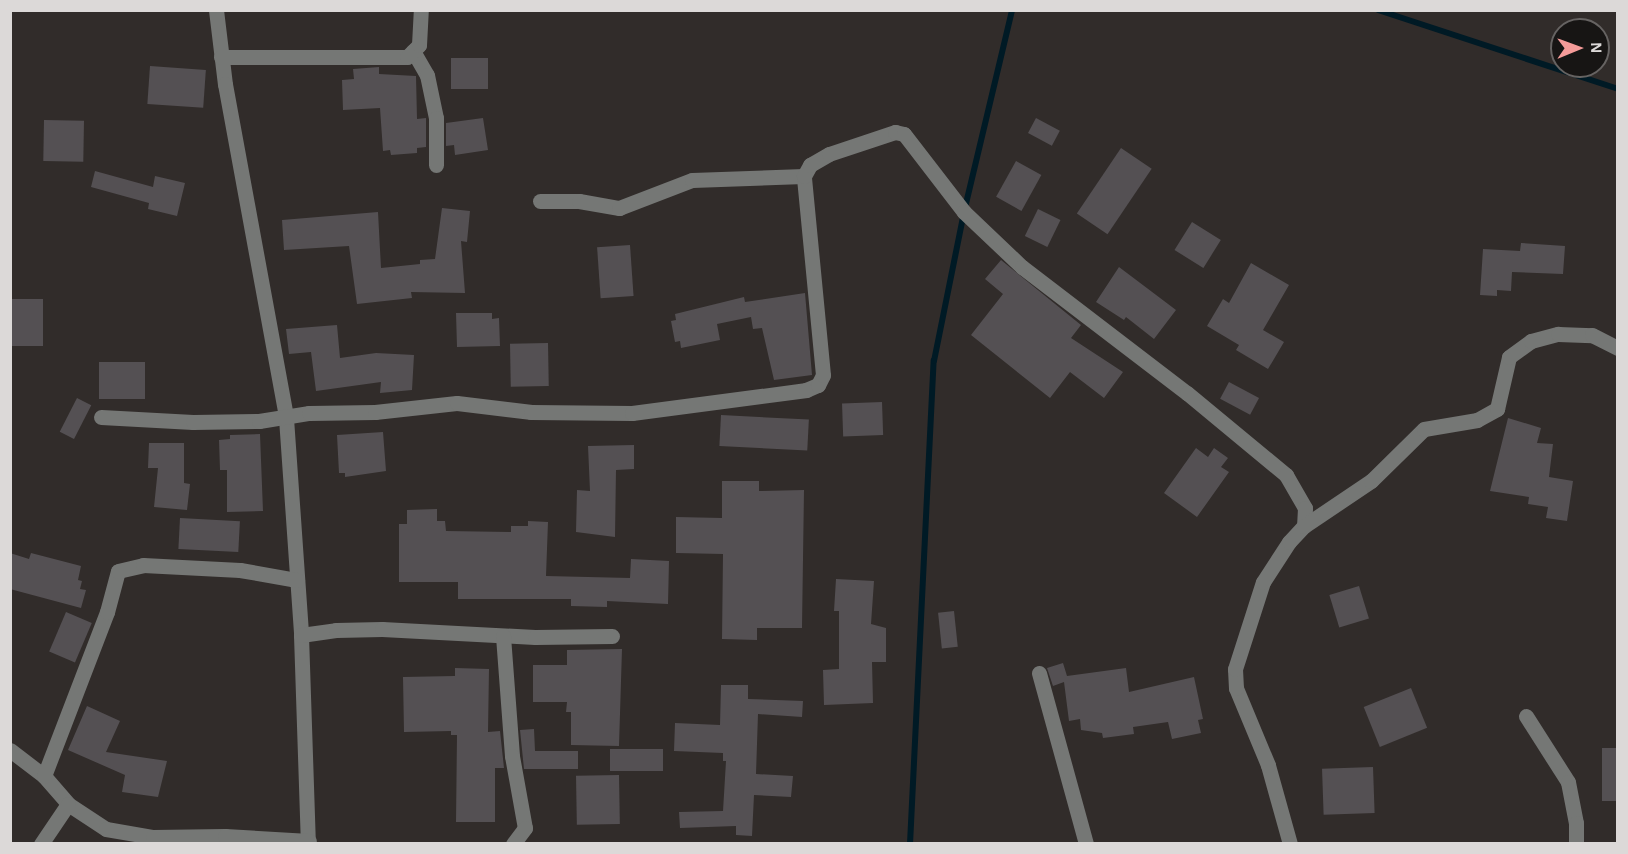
<!DOCTYPE html>
<style>
body{margin:0}
#map{position:relative;width:1628px;height:854px;overflow:hidden;background:#312c2a;font-family:"Alegreya Sans",sans-serif}
div>[style]{position:absolute}
.stream>*{height:6px;margin:-3px;padding:0 3px;transform-origin:3px;border-radius:3px;background:#001a25}
.building>*{inset:0;background:#545053;transform-origin:0 0}
.minor>*{height:15px;margin:-7.5px;padding:0 7.5px;transform-origin:7.5px;border-radius:7.5px;background:#757775}
span{translate:-50% -50%;white-space:nowrap;text-align:center;line-height:1.15;-webkit-text-stroke:4.5px #171514;paint-order:stroke}
.frame{position:absolute;inset:0;border:12px solid #dcd9d8;pointer-events:none}
.north{position:absolute;left:1550px;top:18px;width:60px;height:60px;box-sizing:border-box;background:#171514;border:2px solid #666362;border-radius:50%;rotate:89deg;font-size:16px;font-weight:700;line-height:24px;text-align:center;color:#dcd9d8}
.north::after{content:'';display:block;margin:auto;width:21px;height:27px;background:#f59b99;clip-path:polygon(50% 0,100% 100%,50% 72%,0 100%)}
</style>
<div id="map">
<div class="stream">
<i style="left:1378px;top:10px;width:253px;rotate:18.2deg"></i>
<i style="left:910px;top:844px;width:484px;rotate:-87.2deg"></i>
<i style="left:934px;top:361px;width:152px;rotate:-78.6deg"></i>
<i style="left:964px;top:212px;width:208px;rotate:-76.6deg"></i>
</div>
<div class="building">
<i style="left:488px;top:58px;width:31px;height:37px;rotate:90deg"></i>
<i style="left:150px;top:66px;width:56px;height:38px;rotate:4deg"></i>
<i style="clip-path:polygon(379px 67px,379px 74px,416px 76px,417px 119px,426px 118px,426px 147px,417px 148px,417px 153px,391px 155px,390px 150px,383px 151px,380px 108px,343px 110px,342px 80px,354px 79px,353px 69px)"></i>
<i style="clip-path:polygon(483px 118px,488px 150px,455px 155px,454px 145px,446px 146px,446px 123px)"></i>
<i style="left:1036px;top:118px;width:27px;height:17px;rotate:28deg"></i>
<i style="left:44px;top:120px;width:40px;height:41px;rotate:1deg"></i>
<i style="left:1121px;top:148px;width:37px;height:79px;rotate:34deg"></i>
<i style="left:1016px;top:161px;width:29px;height:41px;rotate:29deg"></i>
<i style="clip-path:polygon(95px 171px,153px 187px,155px 176px,185px 183px,177px 216px,148px 209px,149px 203px,91px 187px)"></i>
<i style="clip-path:polygon(442px 208px,470px 211px,467px 242px,461px 241px,465px 293px,411px 292px,412px 298px,357px 304px,349px 246px,284px 250px,282px 220px,378px 212px,381px 268px,420px 264px,420px 260px,435px 259px)"></i>
<i style="left:1038px;top:209px;width:25px;height:30px;rotate:26deg"></i>
<i style="left:1192px;top:222px;width:34px;height:33px;rotate:32deg"></i>
<i style="clip-path:polygon(1521px 243px,1565px 246px,1563px 274px,1512px 272px,1511px 291px,1497px 290px,1497px 296px,1480px 295px,1483px 249px,1520px 251px)"></i>
<i style="left:630px;top:245px;width:51px;height:33px;rotate:86deg"></i>
<i style="clip-path:polygon(1001px 260px,1081px 325px,1071px 338px,1123px 372px,1104px 398px,1070px 372px,1050px 398px,971px 335px,1003px 294px,985px 279px)"></i>
<i style="clip-path:polygon(1251px 263px,1289px 285px,1263px 330px,1284px 342px,1268px 369px,1236px 350px,1239px 345px,1207px 326px,1223px 299px,1229px 303px)"></i>
<i style="clip-path:polygon(1119px 267px,1176px 310px,1154px 339px,1126px 317px,1124px 320px,1096px 302px)"></i>
<i style="clip-path:polygon(805px 293px,812px 375px,774px 380px,762px 328px,753px 329px,751px 317px,717px 324px,720px 340px,681px 348px,680px 341px,675px 342px,671px 321px,676px 320px,675px 314px,744px 297px,745px 302px)"></i>
<i style="left:43px;top:299px;width:47px;height:33px;rotate:90deg"></i>
<i style="clip-path:polygon(456px 313px,492px 313px,492px 319px,499px 318px,500px 346px,457px 347px)"></i>
<i style="clip-path:polygon(337px 325px,340px 358px,376px 353px,414px 355px,412px 390px,380px 393px,381px 382px,316px 391px,311px 352px,289px 354px,286px 329px)"></i>
<i style="left:548px;top:343px;width:43px;height:38px;rotate:89deg"></i>
<i style="left:99px;top:362px;width:46px;height:37px"></i>
<i style="left:1229px;top:382px;width:34px;height:19px;rotate:28deg"></i>
<i style="left:77px;top:398px;width:16px;height:38px;rotate:27deg"></i>
<i style="left:882px;top:402px;width:33px;height:40px;rotate:88deg"></i>
<i style="left:721px;top:415px;width:88px;height:31px;rotate:3deg"></i>
<i style="clip-path:polygon(1508px 418px,1541px 428px,1537px 443px,1553px 444px,1549px 477px,1573px 481px,1567px 521px,1546px 518px,1548px 507px,1528px 504px,1529px 497px,1490px 491px)"></i>
<i style="clip-path:polygon(383px 432px,386px 471px,345px 477px,345px 473px,339px 473px,337px 435px)"></i>
<i style="clip-path:polygon(260px 434px,263px 511px,227px 512px,227px 470px,220px 470px,219px 440px,230px 439px,230px 435px)"></i>
<i style="clip-path:polygon(149px 443px,184px 443px,184px 483px,190px 484px,187px 510px,154px 507px,158px 468px,148px 468px)"></i>
<i style="clip-path:polygon(634px 445px,634px 469px,616px 470px,615px 537px,576px 532px,577px 490px,590px 491px,588px 446px)"></i>
<i style="clip-path:polygon(1196px 448px,1208px 457px,1214px 448px,1228px 458px,1221px 467px,1229px 472px,1197px 517px,1164px 493px)"></i>
<i style="clip-path:polygon(722px 481px,759px 481px,759px 491px,804px 490px,802px 628px,757px 628px,757px 640px,722px 639px,723px 554px,676px 553px,676px 517px,722px 518px)"></i>
<i style="clip-path:polygon(437px 509px,437px 521px,445px 521px,446px 531px,511px 532px,511px 526px,528px 526px,528px 521px,548px 522px,546px 576px,630px 578px,631px 559px,669px 561px,668px 604px,607px 601px,607px 607px,571px 606px,571px 599px,458px 599px,458px 582px,399px 582px,399px 524px,407px 524px,407px 510px)"></i>
<i style="left:180px;top:518px;width:60px;height:31px;rotate:3deg"></i>
<i style="clip-path:polygon(10px 553px,29px 559px,31px 553px,81px 566px,78px 580px,82px 581px,80px 589px,86px 590px,81px 608px,10px 589px)"></i>
<i style="clip-path:polygon(836px 579px,874px 581px,871px 624px,886px 628px,886px 662px,872px 662px,873px 703px,824px 705px,823px 670px,839px 669px,839px 611px,834px 611px)"></i>
<i style="left:1359px;top:586px;width:34px;height:31px;rotate:73deg"></i>
<i style="left:954px;top:611px;width:36px;height:16px;rotate:84deg"></i>
<i style="left:66px;top:612px;width:28px;height:43px;rotate:23deg"></i>
<i style="clip-path:polygon(622px 649px,619px 746px,571px 745px,571px 712px,566px 712px,567px 702px,533px 702px,533px 665px,567px 665px,567px 650px)"></i>
<i style="clip-path:polygon(1063px 663px,1067px 676px,1126px 668px,1129px 692px,1194px 677px,1203px 719px,1198px 720px,1201px 733px,1172px 739px,1168px 722px,1133px 727px,1134px 734px,1103px 738px,1102px 733px,1081px 730px,1080px 719px,1069px 721px,1064px 682px,1053px 686px,1047px 668px)"></i>
<i style="clip-path:polygon(455px 668px,489px 669px,488px 732px,500px 731px,504px 768px,495px 768px,495px 822px,456px 822px,457px 735px,451px 735px,451px 731px,404px 732px,403px 677px,455px 676px)"></i>
<i style="clip-path:polygon(721px 685px,748px 685px,748px 699px,803px 701px,802px 717px,758px 714px,756px 774px,793px 776px,791px 797px,754px 795px,752px 836px,736px 835px,736px 826px,680px 828px,679px 812px,723px 811px,726px 761px,723px 761px,723px 753px,674px 751px,675px 723px,720px 725px)"></i>
<i style="left:1411px;top:688px;width:43px;height:51px;rotate:68deg"></i>
<i style="clip-path:polygon(87px 706px,120px 721px,106px 752px,167px 761px,158px 797px,122px 792px,125px 775px,68px 750px)"></i>
<i style="clip-path:polygon(534px 729px,535px 751px,578px 751px,578px 769px,524px 769px,520px 730px)"></i>
<i style="left:1602px;top:748px;width:15px;height:53px"></i>
<i style="left:610px;top:749px;width:53px;height:22px"></i>
<i style="left:1373px;top:767px;width:46px;height:51px;rotate:88deg"></i>
<i style="left:619px;top:775px;width:49px;height:43px;rotate:89deg"></i>
</div>
<div class="minor">
<i style="left:216px;top:10px;width:75px;rotate:83.1deg"></i>
<i style="left:225px;top:84px;width:340px;rotate:79.6deg"></i>
<i style="left:286px;top:418px;width:218px;rotate:86deg"></i>
<i style="left:301px;top:635px;width:209px;rotate:88.1deg"></i>
<i style="left:413px;top:51px;width:28px;rotate:60deg"></i>
<i style="left:427px;top:75px;width:44px;rotate:78.2deg"></i>
<i style="left:436px;top:118px;width:47px;rotate:90deg"></i>
<i style="left:221px;top:57px;width:186px"></i>
<i style="left:407px;top:57px;width:17px;rotate:-45deg"></i>
<i style="left:419px;top:45px;width:35px;rotate:-87deg"></i>
<i style="left:540px;top:201px;width:39px"></i>
<i style="left:579px;top:201px;width:41px;rotate:9.9deg"></i>
<i style="left:619px;top:208px;width:78px;rotate:-21deg"></i>
<i style="left:692px;top:180px;width:112px;rotate:-2deg"></i>
<i style="left:101px;top:417px;width:92px;rotate:3.1deg"></i>
<i style="left:193px;top:422px;width:66px;rotate:-0.9deg"></i>
<i style="left:259px;top:421px;width:51px;rotate:-9.1deg"></i>
<i style="left:309px;top:413px;width:66px;rotate:-0.9deg"></i>
<i style="left:375px;top:412px;width:82px;rotate:-6.3deg"></i>
<i style="left:457px;top:403px;width:75px;rotate:6.9deg"></i>
<i style="left:531px;top:412px;width:101px;rotate:0.6deg"></i>
<i style="left:632px;top:413px;width:176px;rotate:-7.5deg"></i>
<i style="left:806px;top:390px;width:13px;rotate:-23deg"></i>
<i style="left:818px;top:385px;width:11px;rotate:-63deg"></i>
<i style="left:823px;top:375px;width:200px;rotate:-95.5deg"></i>
<i style="left:804px;top:176px;width:13px;rotate:-61deg"></i>
<i style="left:810px;top:165px;width:22px;rotate:-30deg"></i>
<i style="left:829px;top:154px;width:70px;rotate:-18.4deg"></i>
<i style="left:895px;top:132px;width:9px;rotate:13deg"></i>
<i style="left:904px;top:134px;width:98px;rotate:52.4deg"></i>
<i style="left:964px;top:212px;width:80px;rotate:43.5deg"></i>
<i style="left:1022px;top:267px;width:208px;rotate:37.4deg"></i>
<i style="left:1187px;top:393px;width:129px;rotate:39.6deg"></i>
<i style="left:1286px;top:475px;width:38px;rotate:60deg"></i>
<i style="left:1305px;top:508px;width:18px;rotate:93deg"></i>
<i style="left:301px;top:635px;width:35px;rotate:-8deg"></i>
<i style="left:336px;top:630px;width:46px;rotate:-1.2deg"></i>
<i style="left:382px;top:629px;width:153px;rotate:3deg"></i>
<i style="left:535px;top:637px;width:77px;rotate:-0.7deg"></i>
<i style="left:503px;top:636px;width:120px;rotate:85.7deg"></i>
<i style="left:512px;top:756px;width:73px;rotate:79.8deg"></i>
<i style="left:525px;top:828px;width:20px;rotate:127deg"></i>
<i style="left:1039px;top:673px;width:177px;rotate:74.6deg"></i>
<i style="left:1526px;top:716px;width:78px;rotate:57.5deg"></i>
<i style="left:1568px;top:782px;width:42px;rotate:79deg"></i>
<i style="left:1576px;top:823px;width:21px;rotate:90deg"></i>
<i style="left:10px;top:750px;width:43px;rotate:37.4deg"></i>
<i style="left:44px;top:776px;width:37px;rotate:49deg"></i>
<i style="left:68px;top:804px;width:45px;rotate:33.3deg"></i>
<i style="left:106px;top:829px;width:48px;rotate:9.7deg"></i>
<i style="left:153px;top:837px;width:72px;rotate:-0.8deg"></i>
<i style="left:225px;top:836px;width:84px;rotate:3.4deg"></i>
<i style="left:44px;top:776px;width:176px;rotate:-69deg"></i>
<i style="left:107px;top:612px;width:42px;rotate:-75deg"></i>
<i style="left:118px;top:571px;width:26px;rotate:-13deg"></i>
<i style="left:143px;top:565px;width:97px;rotate:3deg"></i>
<i style="left:240px;top:570px;width:58px;rotate:10deg"></i>
<i style="left:41px;top:844px;width:48px;rotate:-56deg"></i>
<i style="left:1290px;top:844px;width:82px;rotate:-105.6deg"></i>
<i style="left:1268px;top:765px;width:83px;rotate:-112.6deg"></i>
<i style="left:1236px;top:688px;width:19px;rotate:-93deg"></i>
<i style="left:1235px;top:669px;width:91px;rotate:-72.2deg"></i>
<i style="left:1263px;top:582px;width:48px;rotate:-57deg"></i>
<i style="left:1289px;top:542px;width:22px;rotate:-47deg"></i>
<i style="left:1304px;top:526px;width:81px;rotate:-33.9deg"></i>
<i style="left:1371px;top:481px;width:74px;rotate:-44.5deg"></i>
<i style="left:1424px;top:429px;width:54px;rotate:-9.6deg"></i>
<i style="left:1477px;top:420px;width:23px;rotate:-29deg"></i>
<i style="left:1497px;top:409px;width:53px;rotate:-77deg"></i>
<i style="left:1509px;top:357px;width:27px;rotate:-36deg"></i>
<i style="left:1531px;top:341px;width:28px;rotate:-15deg"></i>
<i style="left:1558px;top:334px;width:34px;rotate:2deg"></i>
<i style="left:1592px;top:335px;width:29px;rotate:27deg"></i>
</div>
<div class="frame"></div>
<div class="north">N</div>
</div>
